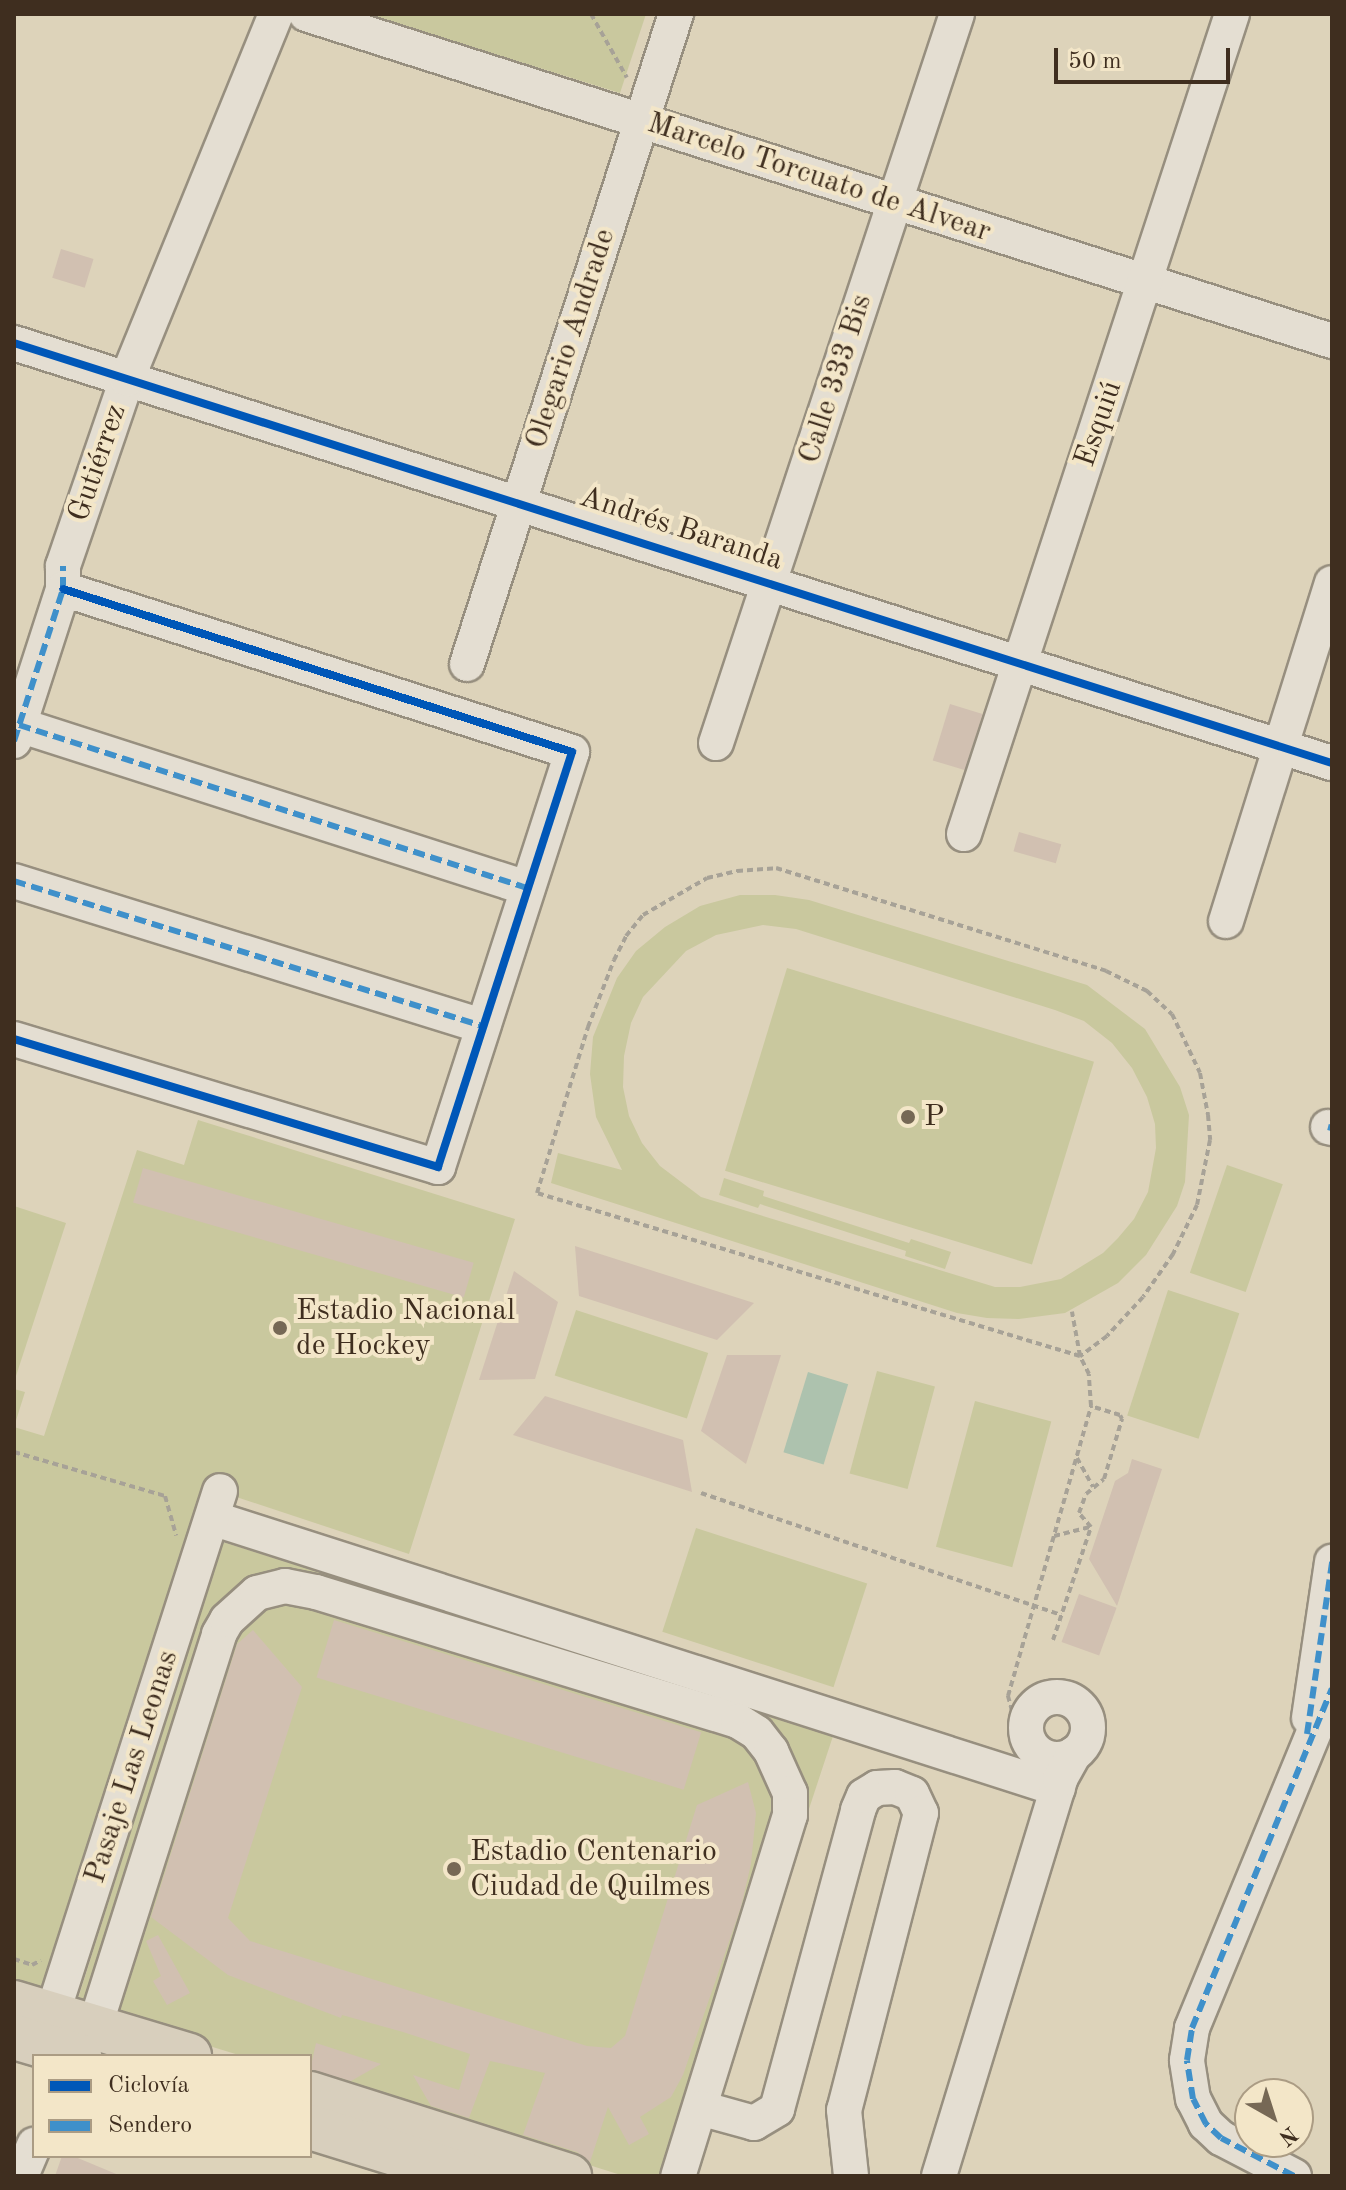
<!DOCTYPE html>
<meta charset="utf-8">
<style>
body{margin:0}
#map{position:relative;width:1346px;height:2190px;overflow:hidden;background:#ddd3ba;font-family:"Old Standard TT",serif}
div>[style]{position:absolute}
.green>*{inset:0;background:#c9c89e;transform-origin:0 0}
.water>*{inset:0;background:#adc2ae;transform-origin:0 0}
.building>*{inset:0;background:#d1c0b1;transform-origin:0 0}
.path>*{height:4px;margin-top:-2px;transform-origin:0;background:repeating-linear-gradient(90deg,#a7a297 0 6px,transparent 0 10px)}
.roads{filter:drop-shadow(2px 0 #978f7f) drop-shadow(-2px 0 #978f7f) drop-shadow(0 2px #978f7f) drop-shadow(0 -2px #978f7f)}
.minor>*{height:34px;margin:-17px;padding:0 17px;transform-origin:17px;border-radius:17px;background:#e4ded2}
.minor>.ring{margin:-17px;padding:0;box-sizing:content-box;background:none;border:34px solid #e4ded2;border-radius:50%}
.major>*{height:44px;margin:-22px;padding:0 22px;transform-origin:22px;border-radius:22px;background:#d8cfbd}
.quiet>*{height:6px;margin-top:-3px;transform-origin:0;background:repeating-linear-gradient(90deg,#3f90ca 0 12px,transparent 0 18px)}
.cycleway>*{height:8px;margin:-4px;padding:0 4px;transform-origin:4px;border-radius:4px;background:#0057b8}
.dots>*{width:22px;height:22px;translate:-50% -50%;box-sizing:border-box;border:4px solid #f3e6c8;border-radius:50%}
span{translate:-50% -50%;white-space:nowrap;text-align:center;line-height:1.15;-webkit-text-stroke:8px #f3e6c8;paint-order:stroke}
.street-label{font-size:30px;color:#3f2e1f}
.poi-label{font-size:30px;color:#3f2e1f}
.left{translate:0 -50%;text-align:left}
.frame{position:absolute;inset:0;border:16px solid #3f2e1f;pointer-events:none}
.legend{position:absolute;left:32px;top:2054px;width:280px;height:104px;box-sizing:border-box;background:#f3e6c8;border:2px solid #ab9c84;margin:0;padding:10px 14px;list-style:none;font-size:24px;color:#3f2e1f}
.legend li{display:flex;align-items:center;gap:16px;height:40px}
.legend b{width:40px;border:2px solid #ab9c84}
.north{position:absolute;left:1234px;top:2078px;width:80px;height:80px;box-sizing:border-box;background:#f3e6c8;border:2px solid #ab9c84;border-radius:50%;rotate:141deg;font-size:22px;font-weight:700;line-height:32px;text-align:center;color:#3f2e1f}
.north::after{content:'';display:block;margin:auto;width:28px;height:36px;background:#766855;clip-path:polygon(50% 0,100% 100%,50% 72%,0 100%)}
.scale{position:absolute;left:1054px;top:48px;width:176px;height:36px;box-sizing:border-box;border:4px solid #3f2e1f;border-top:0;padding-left:10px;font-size:24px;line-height:28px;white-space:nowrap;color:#3f2e1f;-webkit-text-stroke:6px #f3e6c8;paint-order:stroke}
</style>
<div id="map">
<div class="green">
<i style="clip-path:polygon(366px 14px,646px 14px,620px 93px)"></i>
<i style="clip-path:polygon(evenodd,740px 895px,775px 895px,809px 900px,1087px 985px,1145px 1029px,1180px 1087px,1189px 1115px,1185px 1182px,1177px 1206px,1146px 1255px,1118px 1283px,1065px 1313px,1019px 1319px,987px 1318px,957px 1313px,551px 1183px,558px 1153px,622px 1170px,596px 1117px,590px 1074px,593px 1037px,617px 978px,636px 951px,665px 927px,700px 906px,740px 895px,763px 925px,796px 929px,1055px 1010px,1084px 1021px,1112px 1043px,1132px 1068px,1147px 1097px,1155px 1124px,1156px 1148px,1148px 1192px,1134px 1219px,1118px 1238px,1103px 1253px,1061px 1279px,1020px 1287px,995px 1287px,701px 1197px,660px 1166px,642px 1143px,629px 1116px,623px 1087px,624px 1056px,631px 1023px,643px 997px,686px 951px,716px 935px,763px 925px)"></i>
<i style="left:787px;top:968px;width:321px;height:212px;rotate:17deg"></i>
<i style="clip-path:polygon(198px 1120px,515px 1219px,409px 1554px,206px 1487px,53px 1993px,14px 1981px,14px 1389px,25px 1392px,14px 1427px,44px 1436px,137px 1150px,184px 1165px)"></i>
<i style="left:1227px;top:1165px;width:59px;height:114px;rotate:19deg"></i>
<i style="clip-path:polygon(724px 1178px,764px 1191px,763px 1196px,909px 1243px,911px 1239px,951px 1252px,945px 1269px,905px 1256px,906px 1251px,760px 1204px,758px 1208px,719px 1195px)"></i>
<i style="clip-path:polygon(14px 1206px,66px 1223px,16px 1376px,14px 1375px)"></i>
<i style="left:1168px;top:1290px;width:75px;height:132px;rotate:18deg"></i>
<i style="left:576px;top:1310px;width:139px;height:69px;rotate:18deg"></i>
<i style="left:877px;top:1371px;width:60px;height:106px;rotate:15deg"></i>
<i style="left:975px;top:1401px;width:79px;height:151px;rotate:15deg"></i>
<i style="left:696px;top:1528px;width:180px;height:109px;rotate:18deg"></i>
<i style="clip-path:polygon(223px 1542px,834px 1733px,688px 2176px,624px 2176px,310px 2077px,310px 2056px,242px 2056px,76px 2005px)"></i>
</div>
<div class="water">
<i style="left:808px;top:1372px;width:42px;height:84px;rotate:17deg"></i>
</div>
<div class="building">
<i style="left:61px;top:249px;width:34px;height:30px;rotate:17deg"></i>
<i style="left:950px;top:704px;width:34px;height:59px;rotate:17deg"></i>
<i style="left:1019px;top:832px;width:44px;height:20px;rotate:16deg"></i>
<i style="left:143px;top:1168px;width:344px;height:36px;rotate:16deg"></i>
<i style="clip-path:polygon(575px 1246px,754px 1303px,717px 1340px,579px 1296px)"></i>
<i style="clip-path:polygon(514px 1271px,558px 1302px,535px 1379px,479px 1380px)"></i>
<i style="clip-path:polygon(727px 1355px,781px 1355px,746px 1464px,701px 1431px)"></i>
<i style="clip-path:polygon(545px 1396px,683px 1440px,692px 1492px,513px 1435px)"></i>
<i style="clip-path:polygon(1132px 1459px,1162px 1469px,1117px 1606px,1089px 1559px,1115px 1481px,1128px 1473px)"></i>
<i style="left:1079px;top:1594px;width:40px;height:51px;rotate:20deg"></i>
<i style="left:334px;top:1620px;width:384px;height:60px;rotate:17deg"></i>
<i style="clip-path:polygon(253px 1630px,302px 1687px,228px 1918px,250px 1941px,587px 2046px,611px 2048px,625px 2036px,697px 1805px,748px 1782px,756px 1813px,751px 1864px,741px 1907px,683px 2075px,671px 2097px,640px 2117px,649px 2134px,629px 2145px,608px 2107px,590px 2162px,577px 2152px,523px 2135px,545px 2073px,490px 2061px,469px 2118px,431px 2106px,413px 2075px,459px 2090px,470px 2054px,403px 2032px,342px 2015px,341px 2018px,228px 1975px,151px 1917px,237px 1644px)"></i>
<i style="clip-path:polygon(158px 1935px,190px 1993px,167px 2005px,153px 1981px,161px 1976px,146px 1941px)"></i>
<i style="clip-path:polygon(316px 2043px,381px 2064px,351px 2081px,310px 2070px)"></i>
<i style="clip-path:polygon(62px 2156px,73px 2156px,121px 2176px,55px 2176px)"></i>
</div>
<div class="path">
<i style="left:591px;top:14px;width:73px;rotate:60.6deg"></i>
<i style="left:14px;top:1452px;width:157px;rotate:16.2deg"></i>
<i style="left:165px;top:1496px;width:41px;rotate:74.2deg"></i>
<i style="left:1077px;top:1458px;width:33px;rotate:61deg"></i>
<i style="left:701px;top:1493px;width:380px;rotate:18.7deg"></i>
<i style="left:1054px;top:1536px;width:37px;rotate:-14deg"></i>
<i style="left:1053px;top:1640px;width:119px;rotate:-71.4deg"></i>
<i style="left:1091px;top:1527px;width:18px;rotate:-131deg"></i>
<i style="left:1079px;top:1513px;width:20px;rotate:-70deg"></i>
<i style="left:1086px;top:1494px;width:23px;rotate:-40deg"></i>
<i style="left:1104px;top:1479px;width:63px;rotate:-73.3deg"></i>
<i style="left:1122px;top:1419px;width:4px;rotate:-117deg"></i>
<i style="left:1120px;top:1415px;width:30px;rotate:-163deg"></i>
<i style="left:1027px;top:1720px;width:17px;rotate:-149deg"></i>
<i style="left:1012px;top:1711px;width:16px;rotate:-105deg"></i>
<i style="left:1008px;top:1696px;width:302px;rotate:-74deg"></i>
<i style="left:1091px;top:1406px;width:32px;rotate:-94deg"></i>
<i style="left:1089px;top:1374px;width:20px;rotate:-117deg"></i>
<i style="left:1080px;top:1356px;width:567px;rotate:-163.29deg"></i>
<i style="left:537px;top:1193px;width:174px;rotate:-72.9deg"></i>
<i style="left:588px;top:1027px;width:72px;rotate:-68.8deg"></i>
<i style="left:614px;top:960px;width:27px;rotate:-63deg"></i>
<i style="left:626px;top:936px;width:27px;rotate:-51deg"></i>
<i style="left:643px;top:915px;width:74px;rotate:-30deg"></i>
<i style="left:707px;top:878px;width:31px;rotate:-13deg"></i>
<i style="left:737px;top:871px;width:39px;rotate:-4deg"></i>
<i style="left:776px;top:868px;width:346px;rotate:17.3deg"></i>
<i style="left:1106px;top:971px;width:46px;rotate:26deg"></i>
<i style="left:1147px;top:991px;width:34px;rotate:43deg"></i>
<i style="left:1172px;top:1014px;width:65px;rotate:64.6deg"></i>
<i style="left:1200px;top:1073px;width:43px;rotate:79.2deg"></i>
<i style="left:1208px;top:1115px;width:25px;rotate:85deg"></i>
<i style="left:1210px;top:1140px;width:66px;rotate:101.3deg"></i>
<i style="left:1197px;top:1205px;width:55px;rotate:116.1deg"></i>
<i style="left:1173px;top:1254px;width:52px;rotate:124.9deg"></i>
<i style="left:1143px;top:1297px;width:53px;rotate:132.7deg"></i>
<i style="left:1107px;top:1336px;width:34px;rotate:143deg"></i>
<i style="left:1080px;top:1356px;width:45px;rotate:-100.3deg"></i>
<i style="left:14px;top:1959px;width:19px;rotate:18deg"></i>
<i style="left:32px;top:1965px;width:10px;rotate:-29deg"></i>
</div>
<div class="roads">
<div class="minor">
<i style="left:306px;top:14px;width:1077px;rotate:17.68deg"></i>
<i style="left:14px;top:343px;width:1383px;rotate:17.68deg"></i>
<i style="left:467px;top:664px;width:683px;rotate:-72.18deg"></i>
<i style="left:19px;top:725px;width:534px;rotate:17.79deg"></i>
<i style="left:14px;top:741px;width:160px;rotate:-72.1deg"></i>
<i style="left:63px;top:589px;width:23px;rotate:-90deg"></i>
<i style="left:63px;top:566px;width:198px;rotate:-71.1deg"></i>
<i style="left:127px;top:379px;width:394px;rotate:-67.8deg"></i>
<i style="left:716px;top:743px;width:768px;rotate:-71.71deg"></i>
<i style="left:964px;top:834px;width:863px;rotate:-71.9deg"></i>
<i style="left:14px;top:881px;width:490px;rotate:17.2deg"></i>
<i style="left:1226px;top:921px;width:354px;rotate:-72.6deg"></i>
<i style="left:14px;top:1039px;width:443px;rotate:16.8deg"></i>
<i style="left:438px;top:1167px;width:436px;rotate:-72.1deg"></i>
<i style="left:572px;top:752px;width:534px;rotate:-162.24deg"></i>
<i style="left:1328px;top:1127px;width:4px;rotate:14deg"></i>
<i style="left:212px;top:1518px;width:888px;rotate:17.76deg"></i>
<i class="ring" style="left:1026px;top:1697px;width:28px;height:28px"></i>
<i style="left:1309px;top:1718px;width:158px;rotate:-81.6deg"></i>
<i style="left:52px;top:2015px;width:550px;rotate:-72.22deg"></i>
<i style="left:95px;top:2026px;width:411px;rotate:-72.4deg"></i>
<i style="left:219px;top:1634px;width:16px;rotate:-60deg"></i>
<i style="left:227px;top:1620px;width:40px;rotate:-42deg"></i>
<i style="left:257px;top:1593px;width:29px;rotate:-14deg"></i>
<i style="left:285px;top:1586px;width:32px;rotate:11deg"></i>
<i style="left:316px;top:1592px;width:441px;rotate:17deg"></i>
<i style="left:738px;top:1721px;width:22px;rotate:32deg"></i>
<i style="left:757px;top:1733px;width:23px;rotate:52deg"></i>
<i style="left:771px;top:1751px;width:46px;rotate:65.7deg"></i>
<i style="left:790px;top:1793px;width:22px;rotate:90deg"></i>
<i style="left:790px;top:1815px;width:378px;rotate:107.2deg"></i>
<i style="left:700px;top:2108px;width:56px;rotate:15.5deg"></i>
<i style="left:754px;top:2123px;width:27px;rotate:-31deg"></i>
<i style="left:777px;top:2109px;width:310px;rotate:-74.8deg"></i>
<i style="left:858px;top:1810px;width:15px;rotate:-67deg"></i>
<i style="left:864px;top:1796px;width:15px;rotate:-32deg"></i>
<i style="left:877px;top:1788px;width:18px;rotate:-3deg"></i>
<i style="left:895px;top:1787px;width:18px;rotate:22deg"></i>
<i style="left:912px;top:1794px;width:21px;rotate:65deg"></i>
<i style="left:921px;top:1813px;width:307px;rotate:104.5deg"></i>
<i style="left:844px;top:2110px;width:66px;rotate:83.9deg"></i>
<i style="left:21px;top:2176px;width:34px;rotate:-67deg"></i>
<i style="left:939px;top:2176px;width:415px;rotate:-73deg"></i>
<i style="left:1060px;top:1779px;width:29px;rotate:-61deg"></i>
<i style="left:1294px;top:2176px;width:82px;rotate:-152.5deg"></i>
<i style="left:1221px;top:2138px;width:21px;rotate:-137deg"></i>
<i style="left:1206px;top:2124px;width:28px;rotate:-117deg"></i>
<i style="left:1193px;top:2099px;width:39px;rotate:-99deg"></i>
<i style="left:1187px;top:2060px;width:32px;rotate:-81deg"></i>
<i style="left:1192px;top:2028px;width:367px;rotate:-67.6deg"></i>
</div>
<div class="major">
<i style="left:14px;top:2003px;width:183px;rotate:16.8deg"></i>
<i style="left:14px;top:2037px;width:68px;rotate:16.3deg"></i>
<i style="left:310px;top:2094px;width:272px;rotate:17.6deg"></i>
<i style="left:310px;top:2127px;width:165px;rotate:17.2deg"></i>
</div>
</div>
<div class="quiet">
<i style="left:19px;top:725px;width:534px;rotate:17.79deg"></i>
<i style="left:14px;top:741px;width:160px;rotate:-72.1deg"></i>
<i style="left:63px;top:589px;width:23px;rotate:-90deg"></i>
<i style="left:14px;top:881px;width:490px;rotate:17.2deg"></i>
<i style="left:1328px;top:1127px;width:4px;rotate:14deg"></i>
<i style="left:1307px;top:1734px;width:174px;rotate:-81.7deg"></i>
<i style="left:1294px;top:2176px;width:82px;rotate:-152.5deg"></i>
<i style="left:1221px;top:2138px;width:21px;rotate:-137deg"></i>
<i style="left:1206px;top:2124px;width:28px;rotate:-117deg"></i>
<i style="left:1193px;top:2099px;width:39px;rotate:-99deg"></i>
<i style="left:1187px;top:2060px;width:32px;rotate:-81deg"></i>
<i style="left:1192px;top:2028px;width:367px;rotate:-67.6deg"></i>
</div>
<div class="cycleway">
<i style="left:14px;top:343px;width:1383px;rotate:17.68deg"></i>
<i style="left:14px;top:1039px;width:443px;rotate:16.8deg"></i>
<i style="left:438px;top:1167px;width:436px;rotate:-72.1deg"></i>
<i style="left:572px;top:752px;width:534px;rotate:-162.24deg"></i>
</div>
<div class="dots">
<i style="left:908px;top:1117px;background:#766855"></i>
<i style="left:280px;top:1328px;background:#766855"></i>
<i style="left:454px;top:1869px;background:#766855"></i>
</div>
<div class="street-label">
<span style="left:819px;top:178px;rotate:18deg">Marcelo Torcuato de Alvear</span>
<span style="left:571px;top:339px;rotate:-72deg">Olegario Andrade</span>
<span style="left:836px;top:379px;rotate:-72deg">Calle 333 Bis</span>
<span style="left:1099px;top:424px;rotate:-71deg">Esquiú</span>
<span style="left:98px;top:463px;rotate:-71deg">Gutiérrez</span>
<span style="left:681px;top:529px;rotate:18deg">Andrés Baranda</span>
<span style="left:132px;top:1767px;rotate:-72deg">Pasaje Las Leonas</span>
</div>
<div class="poi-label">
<span class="left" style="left:924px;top:1117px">P</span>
<span class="left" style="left:296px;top:1328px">Estadio Nacional<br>de Hockey</span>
<span class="left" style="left:470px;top:1869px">Estadio Centenario<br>Ciudad de Quilmes</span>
</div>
<div class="frame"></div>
<ul class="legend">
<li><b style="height:10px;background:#0057b8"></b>Ciclovía</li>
<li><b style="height:10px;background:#3f90ca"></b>Sendero</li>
</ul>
<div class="north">N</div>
<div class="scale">50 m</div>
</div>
